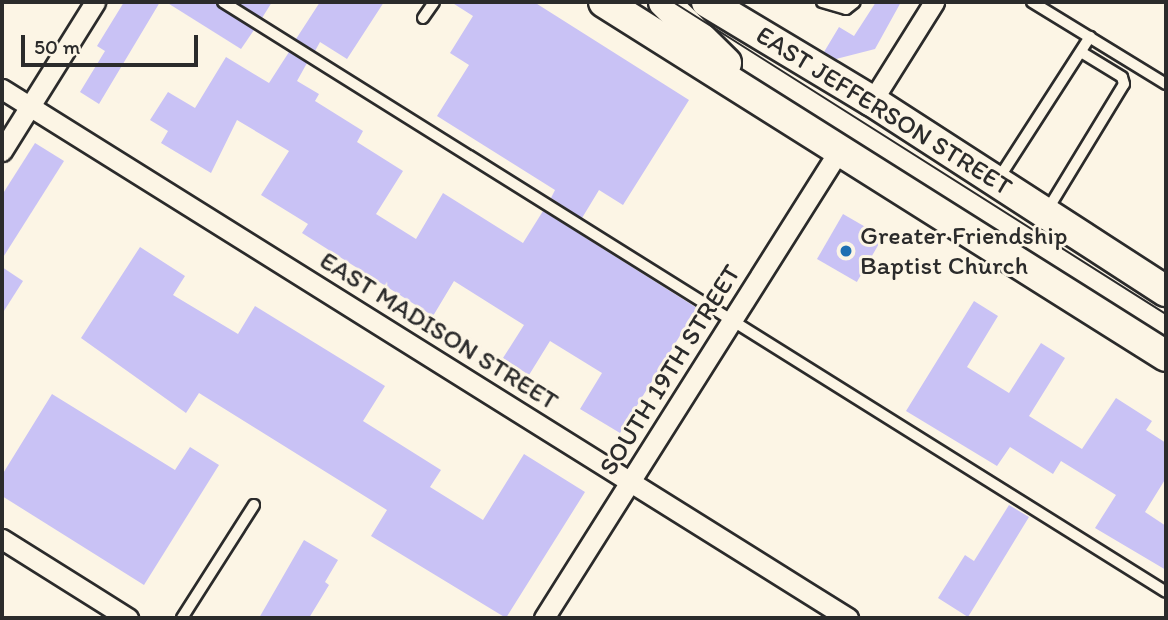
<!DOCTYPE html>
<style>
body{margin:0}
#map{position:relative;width:1168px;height:620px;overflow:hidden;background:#fcf5e5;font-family:Itim,sans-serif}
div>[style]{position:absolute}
.building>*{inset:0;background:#c9c2f5;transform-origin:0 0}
.roads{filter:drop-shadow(2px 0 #2b2b2b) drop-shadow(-2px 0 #2b2b2b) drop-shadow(0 2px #2b2b2b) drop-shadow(0 -2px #2b2b2b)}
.service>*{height:10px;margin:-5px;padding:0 5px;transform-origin:5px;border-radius:5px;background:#fcf5e5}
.minor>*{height:19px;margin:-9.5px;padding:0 9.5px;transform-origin:9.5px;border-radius:9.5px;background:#fcf5e5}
.primary>*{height:30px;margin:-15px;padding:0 15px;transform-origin:15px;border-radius:15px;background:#fcf5e5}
.tram>*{height:2px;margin:-1px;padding:0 1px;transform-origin:1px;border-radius:1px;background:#2b2b2b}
.dots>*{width:19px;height:19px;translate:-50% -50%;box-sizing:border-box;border:4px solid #fcf5e5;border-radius:50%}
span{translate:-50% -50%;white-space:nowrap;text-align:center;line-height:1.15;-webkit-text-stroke:6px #fcf5e5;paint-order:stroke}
.street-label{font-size:26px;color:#2b2b2b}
.poi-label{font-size:26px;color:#2b2b2b}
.left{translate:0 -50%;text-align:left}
.frame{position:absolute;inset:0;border:4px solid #2b2b2b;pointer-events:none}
.scale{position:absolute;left:21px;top:35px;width:177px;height:32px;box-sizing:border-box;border:4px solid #2b2b2b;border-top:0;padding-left:9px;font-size:21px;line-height:24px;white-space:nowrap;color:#2b2b2b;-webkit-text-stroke:5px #fcf5e5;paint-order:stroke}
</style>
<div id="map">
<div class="building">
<i style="clip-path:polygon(124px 2px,160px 2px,99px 104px,80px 92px,105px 51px,97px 46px)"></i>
<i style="clip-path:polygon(166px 2px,216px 2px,254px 30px,241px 49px)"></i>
<i style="clip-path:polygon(237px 2px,272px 2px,262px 18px)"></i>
<i style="clip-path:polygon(320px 2px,384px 2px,347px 59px,320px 42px,315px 51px,296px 39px)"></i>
<i style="clip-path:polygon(451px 2px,534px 2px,689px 100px,623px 205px,599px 190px,582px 218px,551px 198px,555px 190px,437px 116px,469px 65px,450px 53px,473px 16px)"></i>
<i style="clip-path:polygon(876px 2px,901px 2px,875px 49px,836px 59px,824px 52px,839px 27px,854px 36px)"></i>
<i style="clip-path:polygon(289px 52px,307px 63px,297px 81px,319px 94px,315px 101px,363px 131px,357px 142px,403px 171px,376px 214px,416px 239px,443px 193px,523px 243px,543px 211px,697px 308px,620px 433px,580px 409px,602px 373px,550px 341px,529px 375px,503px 358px,524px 325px,454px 281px,433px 316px,302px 233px,308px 224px,261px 195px,289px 151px,237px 120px,211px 173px,161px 143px,168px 131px,150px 120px,168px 92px,195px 108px,226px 57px,269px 83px)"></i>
<i style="clip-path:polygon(35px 143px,64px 161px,2px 259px,2px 195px)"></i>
<i style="left:843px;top:214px;width:46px;height:52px;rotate:30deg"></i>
<i style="clip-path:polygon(140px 247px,185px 276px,173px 295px,238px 334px,255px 306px,385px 386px,363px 421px,441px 470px,430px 487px,483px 520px,524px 454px,585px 492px,506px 618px,371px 536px,387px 510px,199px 393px,186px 413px,81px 338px)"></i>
<i style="clip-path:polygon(2px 267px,23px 281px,2px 314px)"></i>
<i style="clip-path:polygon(974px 301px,998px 316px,967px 367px,1009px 393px,1041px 343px,1065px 358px,1029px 416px,1082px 449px,1116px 398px,1152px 421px,1146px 430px,1166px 443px,1166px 478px,1145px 512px,1166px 526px,1166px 570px,1095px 528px,1116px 495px,1061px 461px,1053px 474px,1010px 447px,997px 466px,906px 411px)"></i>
<i style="clip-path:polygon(52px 394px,175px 470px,190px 447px,219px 465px,144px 585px,2px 496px,2px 475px)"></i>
<i style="clip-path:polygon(1009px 505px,1029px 517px,968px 617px,938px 598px,965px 555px,974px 561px)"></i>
<i style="clip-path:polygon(304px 540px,338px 560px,325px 582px,329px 585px,309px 618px,259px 618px)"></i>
</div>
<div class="roads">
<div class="service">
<i style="left:223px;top:2px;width:1112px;rotate:32.03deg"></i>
<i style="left:822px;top:2px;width:25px;rotate:16deg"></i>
<i style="left:846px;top:9px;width:11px;rotate:-38deg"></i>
<i style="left:1032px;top:2px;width:157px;rotate:31.5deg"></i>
<i style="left:423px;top:18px;width:19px;rotate:-55deg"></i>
<i style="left:999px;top:178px;width:168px;rotate:-57.2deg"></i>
<i style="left:1048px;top:209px;width:146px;rotate:-58.7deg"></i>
<i style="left:1124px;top:84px;width:7px;rotate:-106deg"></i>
<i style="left:1122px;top:77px;width:48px;rotate:-148.6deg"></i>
<i style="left:182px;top:618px;width:134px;rotate:-57.5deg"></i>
</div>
<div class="minor">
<i style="left:2px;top:89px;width:998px;rotate:32.02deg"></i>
<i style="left:872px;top:101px;width:117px;rotate:-57.9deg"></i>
<i style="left:2px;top:151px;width:176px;rotate:-58deg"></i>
<i style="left:2px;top:539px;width:149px;rotate:32.1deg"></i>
<i style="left:544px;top:618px;width:555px;rotate:-57.74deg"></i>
</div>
<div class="primary">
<i style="left:604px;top:2px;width:664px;rotate:32.21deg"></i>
<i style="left:664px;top:2px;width:87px;rotate:44.5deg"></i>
<i style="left:707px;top:2px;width:192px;rotate:31deg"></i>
<i style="left:872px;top:101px;width:350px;rotate:32.9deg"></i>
</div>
</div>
<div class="tram">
<i style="left:673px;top:2px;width:583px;rotate:32.33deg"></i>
</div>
<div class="dots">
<i style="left:846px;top:251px;background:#1f6fb2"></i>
</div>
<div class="street-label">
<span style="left:884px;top:111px;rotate:32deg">EAST JEFFERSON STREET</span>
<span style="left:439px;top:331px;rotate:32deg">EAST MADISON STREET</span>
<span style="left:670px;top:370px;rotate:-58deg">SOUTH 19TH STREET</span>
</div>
<div class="poi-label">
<span class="left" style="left:860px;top:251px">Greater Friendship<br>Baptist Church</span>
</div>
<div class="frame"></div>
<div class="scale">50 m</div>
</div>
